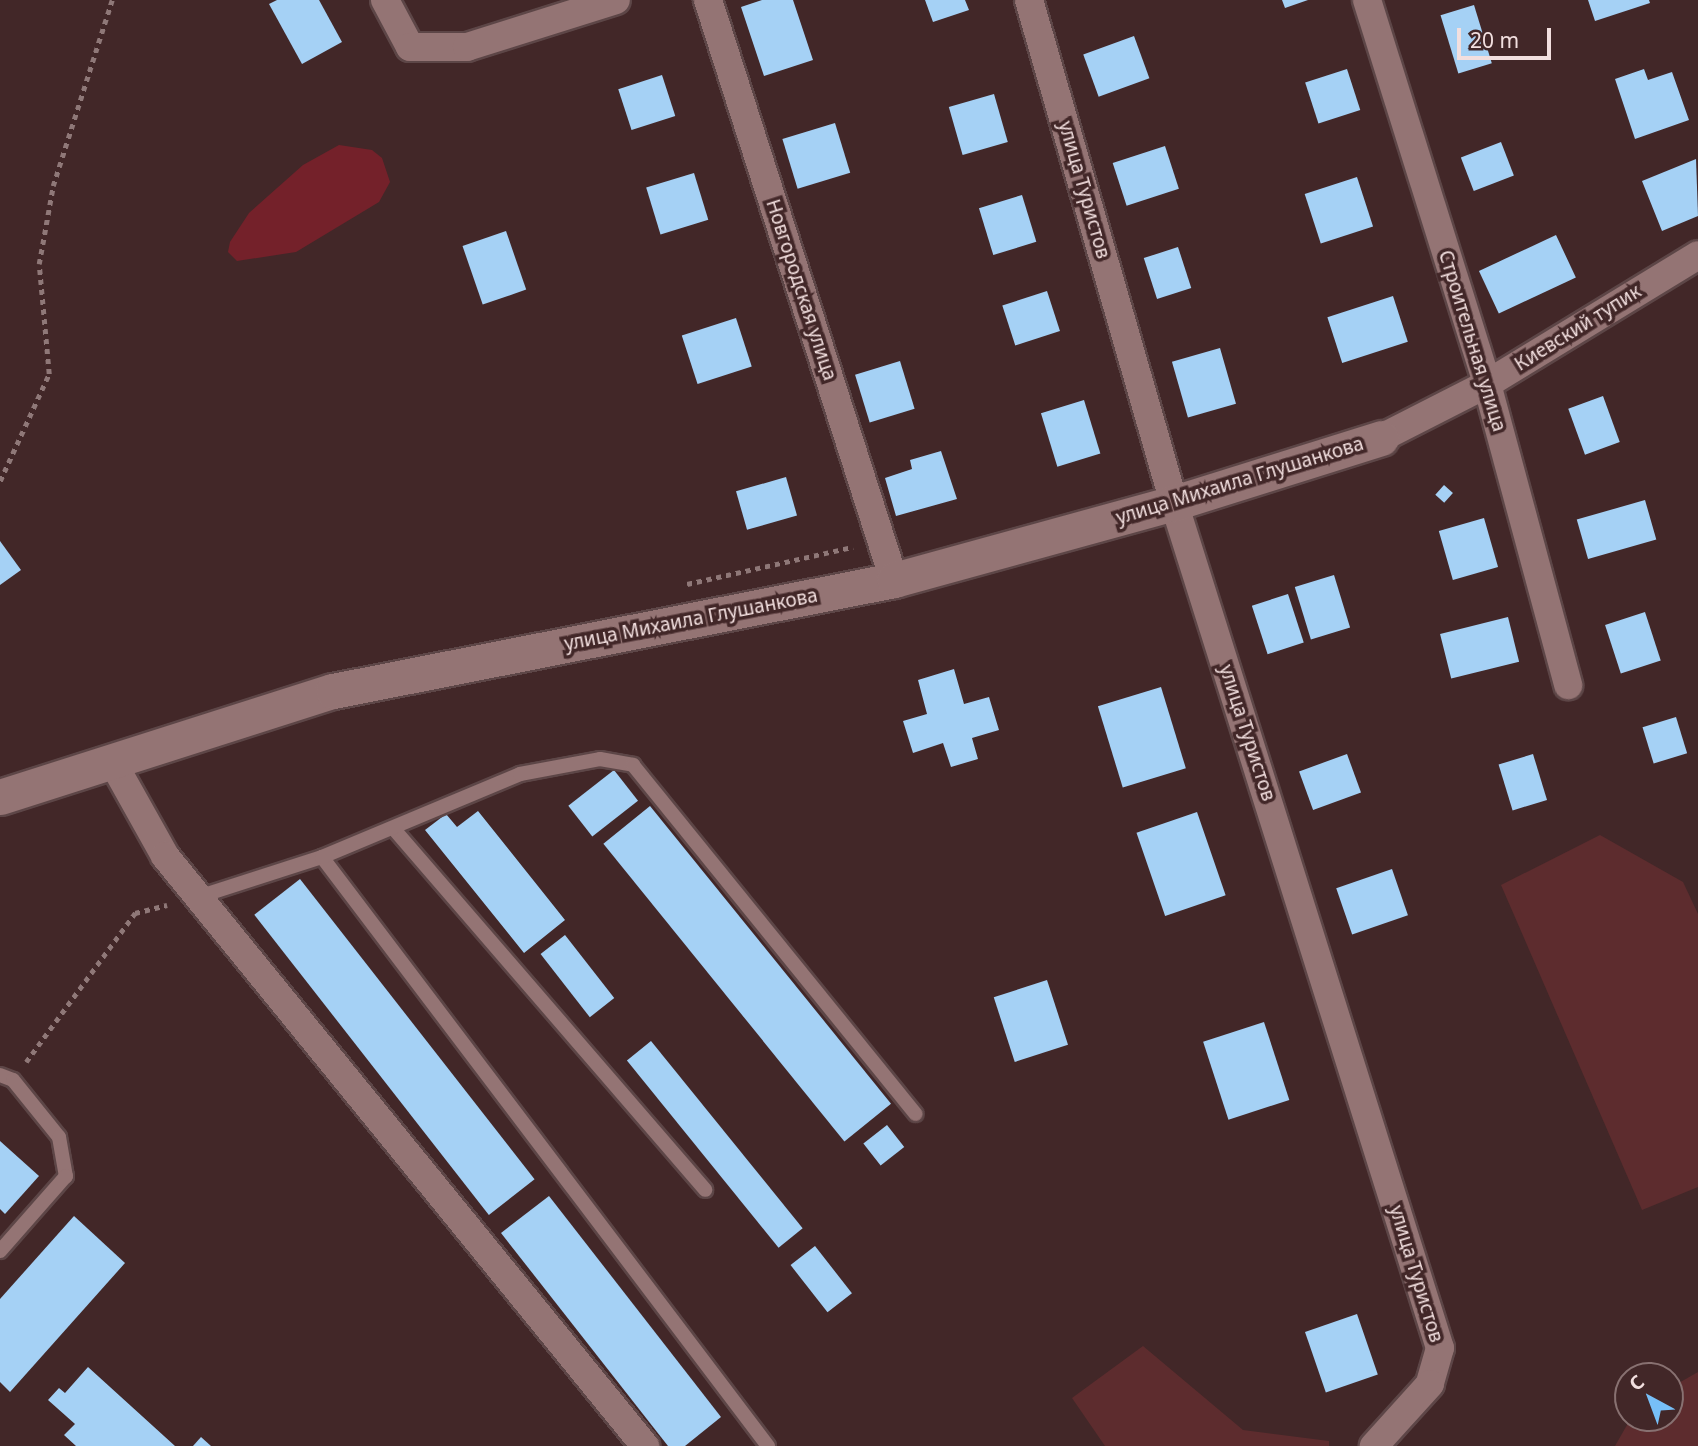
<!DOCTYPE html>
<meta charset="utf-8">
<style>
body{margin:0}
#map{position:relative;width:1698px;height:1446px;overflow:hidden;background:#422728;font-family:"Noto Sans",sans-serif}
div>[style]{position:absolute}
.green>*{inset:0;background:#5d2c2e}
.water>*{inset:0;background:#74212a}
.building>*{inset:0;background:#a5d1f5;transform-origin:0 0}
.path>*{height:4.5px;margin-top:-2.25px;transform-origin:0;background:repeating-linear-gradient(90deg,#8f7878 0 5px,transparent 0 10px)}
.roads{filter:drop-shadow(2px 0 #5d4647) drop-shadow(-2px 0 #5d4647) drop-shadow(0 2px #5d4647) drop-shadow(0 -2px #5d4647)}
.service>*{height:14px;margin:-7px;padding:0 7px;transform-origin:7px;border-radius:7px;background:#947474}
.minor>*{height:28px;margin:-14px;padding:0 14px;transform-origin:14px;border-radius:14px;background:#947474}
.tertiary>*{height:35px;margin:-17.5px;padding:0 17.5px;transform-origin:17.5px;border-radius:17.5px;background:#947474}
span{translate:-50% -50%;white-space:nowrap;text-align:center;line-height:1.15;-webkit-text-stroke:7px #422728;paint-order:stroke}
.street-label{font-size:19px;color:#f2dfdf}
.north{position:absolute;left:1614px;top:1362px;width:70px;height:70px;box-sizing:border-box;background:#422728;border:2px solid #887171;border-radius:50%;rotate:319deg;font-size:19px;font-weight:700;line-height:28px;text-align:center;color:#f2dfdf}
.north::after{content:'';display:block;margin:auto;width:24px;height:32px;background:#77bff7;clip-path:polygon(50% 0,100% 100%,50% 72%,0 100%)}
.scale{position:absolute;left:1457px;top:28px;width:94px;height:32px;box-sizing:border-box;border:4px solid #f2dfdf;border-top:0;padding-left:9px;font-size:21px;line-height:24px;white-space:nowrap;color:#f2dfdf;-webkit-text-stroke:5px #422728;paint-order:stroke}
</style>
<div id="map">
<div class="green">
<i style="clip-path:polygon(1600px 835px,1683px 882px,1698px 914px,1698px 1187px,1642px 1210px,1501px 885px)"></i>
<i style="clip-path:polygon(1143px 1346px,1243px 1430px,1329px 1441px,1329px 1446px,1105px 1446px,1072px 1398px)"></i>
<i style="clip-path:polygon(1698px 1372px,1698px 1446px,1615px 1446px,1631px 1418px,1670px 1418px,1670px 1388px)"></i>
</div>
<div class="water">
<i style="clip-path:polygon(339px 145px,372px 150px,382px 158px,390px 182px,379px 202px,296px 252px,237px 261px,228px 252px,230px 242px,249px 213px,303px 165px)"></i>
</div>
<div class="building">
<i style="clip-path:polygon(277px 0,319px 0,342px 42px,302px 64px,269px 4px)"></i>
<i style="clip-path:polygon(762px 0,793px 0,813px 60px,764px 76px,741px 7px)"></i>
<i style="clip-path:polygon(925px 0,965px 0,969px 10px,933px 22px)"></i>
<i style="clip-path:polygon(1282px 0,1308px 0,1285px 8px)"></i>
<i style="clip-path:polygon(1588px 0,1649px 0,1650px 3px,1595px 21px)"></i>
<i style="left:1474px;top:5px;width:61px;height:35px;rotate:73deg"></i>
<i style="left:1134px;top:36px;width:45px;height:54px;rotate:70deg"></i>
<i style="left:1347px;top:69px;width:43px;height:44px;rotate:72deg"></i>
<i style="clip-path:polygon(1644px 69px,1648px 80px,1672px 72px,1689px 120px,1635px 139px,1615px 79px)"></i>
<i style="left:662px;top:75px;width:43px;height:46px;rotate:72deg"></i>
<i style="left:994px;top:94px;width:50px;height:47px;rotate:74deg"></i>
<i style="left:835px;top:123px;width:52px;height:55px;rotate:73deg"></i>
<i style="left:1501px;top:142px;width:36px;height:43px;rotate:69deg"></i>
<i style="left:1165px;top:146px;width:45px;height:55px;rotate:72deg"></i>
<i style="clip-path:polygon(1696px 159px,1698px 216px,1662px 231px,1642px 181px)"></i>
<i style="left:694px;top:173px;width:49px;height:50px;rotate:73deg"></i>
<i style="left:1357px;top:177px;width:52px;height:55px;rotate:72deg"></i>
<i style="left:1022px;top:195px;width:49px;height:45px;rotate:73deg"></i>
<i style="left:506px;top:231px;width:62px;height:46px;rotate:71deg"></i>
<i style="left:1556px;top:235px;width:47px;height:85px;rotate:65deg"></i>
<i style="left:1178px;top:247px;width:43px;height:36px;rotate:72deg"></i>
<i style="left:1047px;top:291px;width:42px;height:47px;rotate:72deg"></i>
<i style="left:1393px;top:296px;width:48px;height:69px;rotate:72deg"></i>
<i style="left:736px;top:318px;width:51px;height:57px;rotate:72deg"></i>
<i style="left:1220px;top:348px;width:58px;height:50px;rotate:74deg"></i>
<i style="left:900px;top:361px;width:50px;height:47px;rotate:73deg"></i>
<i style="left:1603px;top:396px;width:49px;height:37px;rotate:70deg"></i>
<i style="left:1084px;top:400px;width:56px;height:45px;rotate:73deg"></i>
<i style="clip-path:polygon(941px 451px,957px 499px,896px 516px,885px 478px,912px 469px,910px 460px)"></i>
<i style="left:786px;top:477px;width:40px;height:52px;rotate:74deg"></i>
<i style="left:1444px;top:485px;width:12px;height:13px;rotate:42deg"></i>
<i style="left:1645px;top:500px;width:41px;height:71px;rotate:74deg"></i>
<i style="left:1484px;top:518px;width:51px;height:47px;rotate:74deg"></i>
<i style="clip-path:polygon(0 541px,21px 570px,0 585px)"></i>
<i style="left:1334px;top:575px;width:55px;height:41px;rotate:73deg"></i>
<i style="left:1288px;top:594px;width:51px;height:38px;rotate:72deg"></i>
<i style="left:1645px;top:612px;width:51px;height:42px;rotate:72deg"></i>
<i style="left:1508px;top:617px;width:46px;height:70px;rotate:76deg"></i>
<i style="clip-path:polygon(954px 669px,964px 704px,989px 697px,999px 730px,972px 738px,978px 759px,951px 767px,943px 743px,913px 753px,903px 721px,927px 714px,918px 680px)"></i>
<i style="left:1161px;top:687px;width:85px;height:66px;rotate:73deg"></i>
<i style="left:1676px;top:717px;width:38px;height:35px;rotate:73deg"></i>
<i style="left:1347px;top:754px;width:41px;height:51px;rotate:70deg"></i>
<i style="left:1533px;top:754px;width:48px;height:36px;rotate:73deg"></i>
<i style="left:614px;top:770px;width:39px;height:58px;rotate:52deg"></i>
<i style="left:650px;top:806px;width:383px;height:60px;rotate:51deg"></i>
<i style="clip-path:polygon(478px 811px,565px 920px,524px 953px,425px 830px,446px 814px,457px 827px)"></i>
<i style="left:1197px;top:812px;width:88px;height:64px;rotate:71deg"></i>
<i style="left:1392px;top:869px;width:49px;height:59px;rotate:71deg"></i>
<i style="left:300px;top:879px;width:381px;height:58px;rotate:52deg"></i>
<i style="left:565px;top:935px;width:80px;height:31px;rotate:52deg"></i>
<i style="left:1047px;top:980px;width:68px;height:56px;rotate:72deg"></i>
<i style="left:1264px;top:1022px;width:82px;height:64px;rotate:72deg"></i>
<i style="left:651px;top:1041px;width:241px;height:31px;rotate:51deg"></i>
<i style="left:887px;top:1125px;width:28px;height:30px;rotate:52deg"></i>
<i style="clip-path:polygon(0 1141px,39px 1176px,5px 1214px,0 1209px)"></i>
<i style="clip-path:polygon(549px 1196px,721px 1417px,685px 1446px,668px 1446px,501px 1233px)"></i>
<i style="clip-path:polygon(74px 1216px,125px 1263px,10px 1392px,0 1382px,0 1299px)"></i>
<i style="left:815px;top:1246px;width:60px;height:31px;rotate:52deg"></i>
<i style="left:1357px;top:1314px;width:64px;height:55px;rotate:71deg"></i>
<i style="clip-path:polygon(88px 1367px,175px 1446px,76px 1446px,64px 1435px,75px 1424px,48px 1400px,59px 1388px,65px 1393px)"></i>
<i style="clip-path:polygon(201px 1437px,211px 1446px,193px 1446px)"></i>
</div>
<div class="path">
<i style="left:0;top:481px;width:118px;rotate:-65.4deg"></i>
<i style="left:49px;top:374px;width:110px;rotate:-95.2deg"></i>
<i style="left:39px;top:264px;width:79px;rotate:-79.8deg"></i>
<i style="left:53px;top:186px;width:195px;rotate:-72.4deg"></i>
<i style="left:687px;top:584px;width:170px;rotate:-12.6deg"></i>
<i style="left:26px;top:1062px;width:185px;rotate:-53.8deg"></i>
<i style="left:135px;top:913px;width:33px;rotate:-14deg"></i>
</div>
<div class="roads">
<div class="service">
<i style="left:393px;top:828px;width:478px;rotate:49.2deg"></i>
<i style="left:322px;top:857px;width:739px;rotate:52.87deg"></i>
<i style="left:201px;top:896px;width:127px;rotate:-17.9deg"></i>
<i style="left:322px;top:857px;width:215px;rotate:-22.7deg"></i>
<i style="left:520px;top:774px;width:81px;rotate:-10.6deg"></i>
<i style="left:600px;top:759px;width:34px;rotate:10deg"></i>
<i style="left:633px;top:765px;width:449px;rotate:51deg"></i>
<i style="left:0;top:1075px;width:14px;rotate:21deg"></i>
<i style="left:13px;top:1080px;width:73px;rotate:51.1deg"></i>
<i style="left:59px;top:1137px;width:40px;rotate:80deg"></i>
<i style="left:66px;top:1176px;width:100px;rotate:131.3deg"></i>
</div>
<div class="minor">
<i style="left:385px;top:0;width:53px;rotate:62deg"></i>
<i style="left:410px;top:47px;width:57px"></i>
<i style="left:467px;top:47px;width:156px;rotate:-17.5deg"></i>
<i style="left:708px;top:0;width:609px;rotate:72.22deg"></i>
<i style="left:1029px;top:0;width:523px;rotate:73.92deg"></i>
<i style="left:1174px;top:503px;width:886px;rotate:72.53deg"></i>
<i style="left:1440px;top:1348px;width:37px;rotate:106deg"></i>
<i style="left:1430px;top:1384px;width:84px;rotate:132.1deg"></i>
<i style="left:1367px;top:0;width:402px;rotate:72.6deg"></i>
<i style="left:1487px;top:384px;width:312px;rotate:74.9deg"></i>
<i style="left:1381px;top:438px;width:119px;rotate:-27deg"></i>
<i style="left:1487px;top:384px;width:247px;rotate:-31.4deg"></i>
<i style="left:112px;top:761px;width:109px;rotate:60.8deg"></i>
<i style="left:165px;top:856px;width:761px;rotate:50.87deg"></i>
</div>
<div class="tertiary">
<i style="left:0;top:797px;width:349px;rotate:-17.7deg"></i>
<i style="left:333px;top:691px;width:572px;rotate:-11.19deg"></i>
<i style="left:894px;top:580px;width:290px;rotate:-15.4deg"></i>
<i style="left:1174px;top:503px;width:217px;rotate:-17.4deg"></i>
</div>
</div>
<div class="street-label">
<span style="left:1084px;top:190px;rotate:74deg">улица Туристов</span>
<span style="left:801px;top:290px;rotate:72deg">Новгородская улица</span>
<span style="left:1578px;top:328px;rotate:-32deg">Киевский тупик</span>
<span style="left:1472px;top:341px;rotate:73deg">Строительная улица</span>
<span style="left:1240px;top:481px;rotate:-17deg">улица Михаила Глушанкова</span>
<span style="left:691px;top:620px;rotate:-11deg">улица Михаила Глушанкова</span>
<span style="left:1247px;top:733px;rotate:72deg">улица Туристов</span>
<span style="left:1416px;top:1274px;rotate:73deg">улица Туристов</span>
</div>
<div class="north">С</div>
<div class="scale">20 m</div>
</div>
